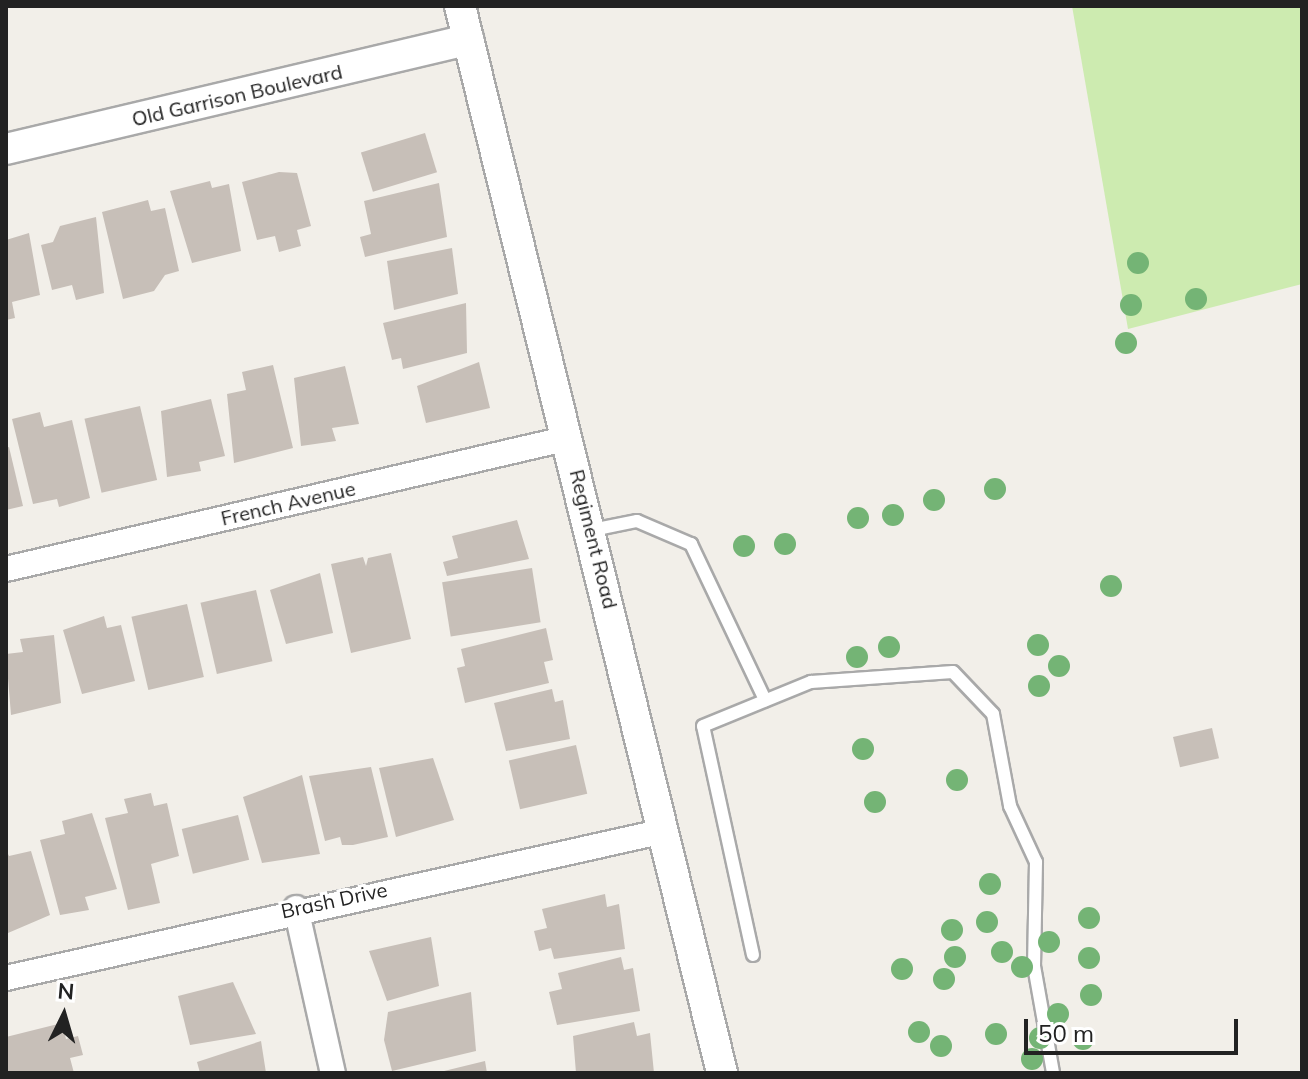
<!DOCTYPE html>
<style>
body{margin:0}
#map{position:relative;width:1308px;height:1079px;overflow:hidden;background:#f2efe9;font-family:Mulish,sans-serif}
div>[style]{position:absolute}
.grass>*{inset:0;background:#cdebb0}
.building>*{inset:0;background:#c7bfb8;transform-origin:0 0}
.roads{filter:drop-shadow(2px 0 #a9a9a9) drop-shadow(-2px 0 #a9a9a9) drop-shadow(0 2px #a9a9a9) drop-shadow(0 -2px #a9a9a9)}
.service>*{height:12px;margin:-6px;padding:0 6px;transform-origin:6px;border-radius:6px;background:#fff}
.minor>*{height:24px;margin:-12px;padding:0 12px;transform-origin:12px;border-radius:12px;background:#fff}
.tertiary>*{height:30px;margin:-15px;padding:0 15px;transform-origin:15px;border-radius:15px;background:#fff}
.trees>*{width:22px;height:22px;margin:-11px;border-radius:50%;background:#74b475}
span{translate:-50% -50%;white-space:nowrap;text-align:center;line-height:1.15;-webkit-text-stroke:6px #fff;paint-order:stroke}
.street-label{font-size:20px;color:#222}
.frame{position:absolute;inset:0;border:8px solid #222;pointer-events:none}
.north{position:absolute;left:24px;top:975px;width:80px;height:80px;-webkit-text-stroke:6px #fff;paint-order:stroke;rotate:5deg;font-size:22px;font-weight:700;line-height:32px;text-align:center;color:#222}
.north::after{content:'';display:block;margin:auto;width:28px;height:36px;background:#222;clip-path:polygon(50% 0,100% 100%,50% 72%,0 100%)}
.scale{position:absolute;left:1024px;top:1019px;width:214px;height:36px;box-sizing:border-box;border:4px solid #222;border-top:0;padding-left:10px;font-size:24px;line-height:28px;white-space:nowrap;color:#222;-webkit-text-stroke:6px #fff;paint-order:stroke}
</style>
<div id="map">
<div class="grass">
<i style="clip-path:polygon(1072px 6px,1302px 6px,1302px 284px,1128px 329px)"></i>
</div>
<div class="building">
<i style="left:425px;top:133px;width:41px;height:67px;rotate:73deg"></i>
<i style="clip-path:polygon(279px 172px,297px 173px,311px 226px,297px 230px,301px 246px,279px 252px,275px 236px,257px 240px,242px 182px)"></i>
<i style="clip-path:polygon(210px 181px,212px 188px,229px 184px,241px 251px,192px 263px,170px 191px)"></i>
<i style="clip-path:polygon(439px 183px,447px 237px,365px 257px,360px 237px,371px 234px,364px 201px)"></i>
<i style="clip-path:polygon(148px 200px,151px 211px,165px 208px,179px 271px,165px 275px,154px 291px,123px 299px,102px 212px)"></i>
<i style="clip-path:polygon(96px 217px,104px 293px,76px 300px,72px 285px,52px 290px,41px 245px,53px 242px,60px 226px)"></i>
<i style="clip-path:polygon(29px 233px,40px 295px,12px 302px,15px 318px,6px 320px,6px 240px)"></i>
<i style="clip-path:polygon(452px 248px,458px 294px,394px 310px,387px 261px)"></i>
<i style="clip-path:polygon(466px 303px,467px 353px,403px 369px,401px 358px,392px 360px,383px 323px)"></i>
<i style="clip-path:polygon(479px 362px,490px 408px,426px 423px,417px 386px)"></i>
<i style="clip-path:polygon(273px 365px,293px 448px,234px 463px,227px 394px,246px 390px,242px 372px)"></i>
<i style="clip-path:polygon(345px 366px,359px 424px,332px 428px,336px 441px,301px 446px,294px 378px)"></i>
<i style="clip-path:polygon(211px 399px,225px 456px,199px 462px,201px 471px,167px 477px,161px 411px)"></i>
<i style="left:140px;top:406px;width:76px;height:57px;rotate:77deg"></i>
<i style="clip-path:polygon(40px 412px,44px 427px,72px 420px,90px 498px,59px 507px,57px 499px,33px 504px,12px 419px)"></i>
<i style="clip-path:polygon(9px 447px,23px 506px,6px 510px,6px 448px)"></i>
<i style="clip-path:polygon(517px 520px,529px 559px,447px 576px,443px 562px,458px 558px,452px 536px)"></i>
<i style="clip-path:polygon(391px 553px,411px 639px,351px 653px,331px 564px,363px 557px,366px 566px,368px 558px)"></i>
<i style="left:532px;top:568px;width:55px;height:91px;rotate:81deg"></i>
<i style="clip-path:polygon(320px 573px,333px 633px,286px 644px,270px 590px)"></i>
<i style="left:256px;top:590px;width:73px;height:57px;rotate:77deg"></i>
<i style="left:187px;top:604px;width:75px;height:57px;rotate:77deg"></i>
<i style="clip-path:polygon(104px 616px,107px 628px,121px 625px,135px 681px,82px 694px,63px 630px)"></i>
<i style="clip-path:polygon(546px 628px,553px 660px,544px 662px,549px 683px,465px 703px,457px 668px,465px 666px,461px 649px)"></i>
<i style="clip-path:polygon(54px 635px,61px 703px,11px 715px,6px 654px,23px 652px,20px 639px)"></i>
<i style="clip-path:polygon(552px 689px,555px 702px,563px 700px,570px 739px,506px 751px,494px 703px)"></i>
<i style="left:1212px;top:728px;width:31px;height:40px;rotate:77deg"></i>
<i style="left:576px;top:745px;width:50px;height:69px;rotate:77deg"></i>
<i style="clip-path:polygon(433px 758px,454px 820px,396px 837px,379px 768px)"></i>
<i style="clip-path:polygon(371px 767px,388px 837px,353px 845px,342px 845px,340px 837px,325px 841px,309px 776px)"></i>
<i style="clip-path:polygon(302px 775px,320px 854px,262px 863px,243px 797px)"></i>
<i style="clip-path:polygon(151px 793px,154px 806px,167px 803px,179px 856px,151px 864px,160px 903px,128px 910px,105px 818px,128px 813px,124px 799px)"></i>
<i style="clip-path:polygon(92px 813px,117px 889px,85px 897px,89px 910px,60px 915px,40px 840px,65px 834px,62px 821px)"></i>
<i style="left:238px;top:815px;width:46px;height:58px;rotate:76deg"></i>
<i style="clip-path:polygon(6px 850px,9px 856px,31px 851px,50px 915px,8px 933px)"></i>
<i style="clip-path:polygon(605px 894px,607px 907px,619px 904px,625px 949px,554px 959px,551px 948px,539px 951px,534px 931px,547px 928px,542px 909px)"></i>
<i style="clip-path:polygon(431px 937px,439px 986px,387px 1001px,369px 951px)"></i>
<i style="clip-path:polygon(621px 957px,624px 970px,633px 968px,640px 1011px,557px 1025px,549px 992px,562px 989px,558px 973px)"></i>
<i style="clip-path:polygon(233px 982px,256px 1034px,190px 1045px,178px 996px)"></i>
<i style="clip-path:polygon(471px 992px,476px 1051px,392px 1071px,384px 1040px,388px 1012px)"></i>
<i style="clip-path:polygon(634px 1022px,637px 1036px,650px 1033px,654px 1073px,576px 1073px,573px 1036px)"></i>
<i style="clip-path:polygon(62px 1023px,66px 1039px,78px 1036px,83px 1055px,70px 1058px,74px 1073px,6px 1073px,6px 1037px)"></i>
<i style="clip-path:polygon(261px 1041px,266px 1073px,200px 1073px,197px 1062px)"></i>
<i style="clip-path:polygon(485px 1061px,487px 1073px,440px 1073px,440px 1072px)"></i>
</div>
<div class="roads">
<div class="service">
<i style="left:592px;top:530px;width:46px;rotate:-11.3deg"></i>
<i style="left:637px;top:521px;width:59px;rotate:23.1deg"></i>
<i style="left:691px;top:544px;width:173px;rotate:64.6deg"></i>
<i style="left:753px;top:955px;width:234px;rotate:-102.3deg"></i>
<i style="left:703px;top:726px;width:117px;rotate:-22.2deg"></i>
<i style="left:811px;top:682px;width:142px;rotate:-4deg"></i>
<i style="left:953px;top:672px;width:58px;rotate:46.4deg"></i>
<i style="left:993px;top:714px;width:94px;rotate:79.5deg"></i>
<i style="left:1010px;top:806px;width:62px;rotate:65.1deg"></i>
<i style="left:1036px;top:862px;width:104px;rotate:91.1deg"></i>
<i style="left:1034px;top:966px;width:109px;rotate:79.9deg"></i>
</div>
<div class="minor">
<i style="left:6px;top:569px;width:578px;rotate:-13.1deg"></i>
<i style="left:296px;top:908px;width:169px;rotate:77.4deg"></i>
<i style="left:6px;top:978px;width:674px;rotate:-12.59deg"></i>
</div>
<div class="tertiary">
<i style="left:460px;top:6px;width:1099px;rotate:76.2deg"></i>
<i style="left:6px;top:149px;width:475px;rotate:-13.3deg"></i>
</div>
</div>
<div class="trees">
<i style="left:1138px;top:263px"></i>
<i style="left:1196px;top:299px"></i>
<i style="left:1131px;top:305px"></i>
<i style="left:1126px;top:343px"></i>
<i style="left:995px;top:489px"></i>
<i style="left:934px;top:500px"></i>
<i style="left:893px;top:515px"></i>
<i style="left:858px;top:518px"></i>
<i style="left:785px;top:544px"></i>
<i style="left:744px;top:546px"></i>
<i style="left:1111px;top:586px"></i>
<i style="left:1038px;top:645px"></i>
<i style="left:889px;top:647px"></i>
<i style="left:857px;top:657px"></i>
<i style="left:1059px;top:666px"></i>
<i style="left:1039px;top:686px"></i>
<i style="left:863px;top:749px"></i>
<i style="left:957px;top:780px"></i>
<i style="left:875px;top:802px"></i>
<i style="left:990px;top:884px"></i>
<i style="left:1089px;top:918px"></i>
<i style="left:987px;top:922px"></i>
<i style="left:952px;top:930px"></i>
<i style="left:1049px;top:942px"></i>
<i style="left:1002px;top:952px"></i>
<i style="left:955px;top:957px"></i>
<i style="left:1089px;top:958px"></i>
<i style="left:1022px;top:967px"></i>
<i style="left:902px;top:969px"></i>
<i style="left:944px;top:979px"></i>
<i style="left:1091px;top:995px"></i>
<i style="left:1058px;top:1014px"></i>
<i style="left:919px;top:1032px"></i>
<i style="left:996px;top:1034px"></i>
<i style="left:1040px;top:1038px"></i>
<i style="left:1083px;top:1039px"></i>
<i style="left:941px;top:1046px"></i>
<i style="left:1032px;top:1059px"></i>
</div>
<div class="street-label">
<span style="left:237px;top:95px;rotate:-13deg">Old Garrison Boulevard</span>
<span style="left:288px;top:503px;rotate:-13deg">French Avenue</span>
<span style="left:594px;top:539px;rotate:76deg">Regiment Road</span>
<span style="left:334px;top:900px;rotate:-12deg">Brash Drive</span>
</div>
<div class="frame"></div>
<div class="north">N</div>
<div class="scale">50 m</div>
</div>
